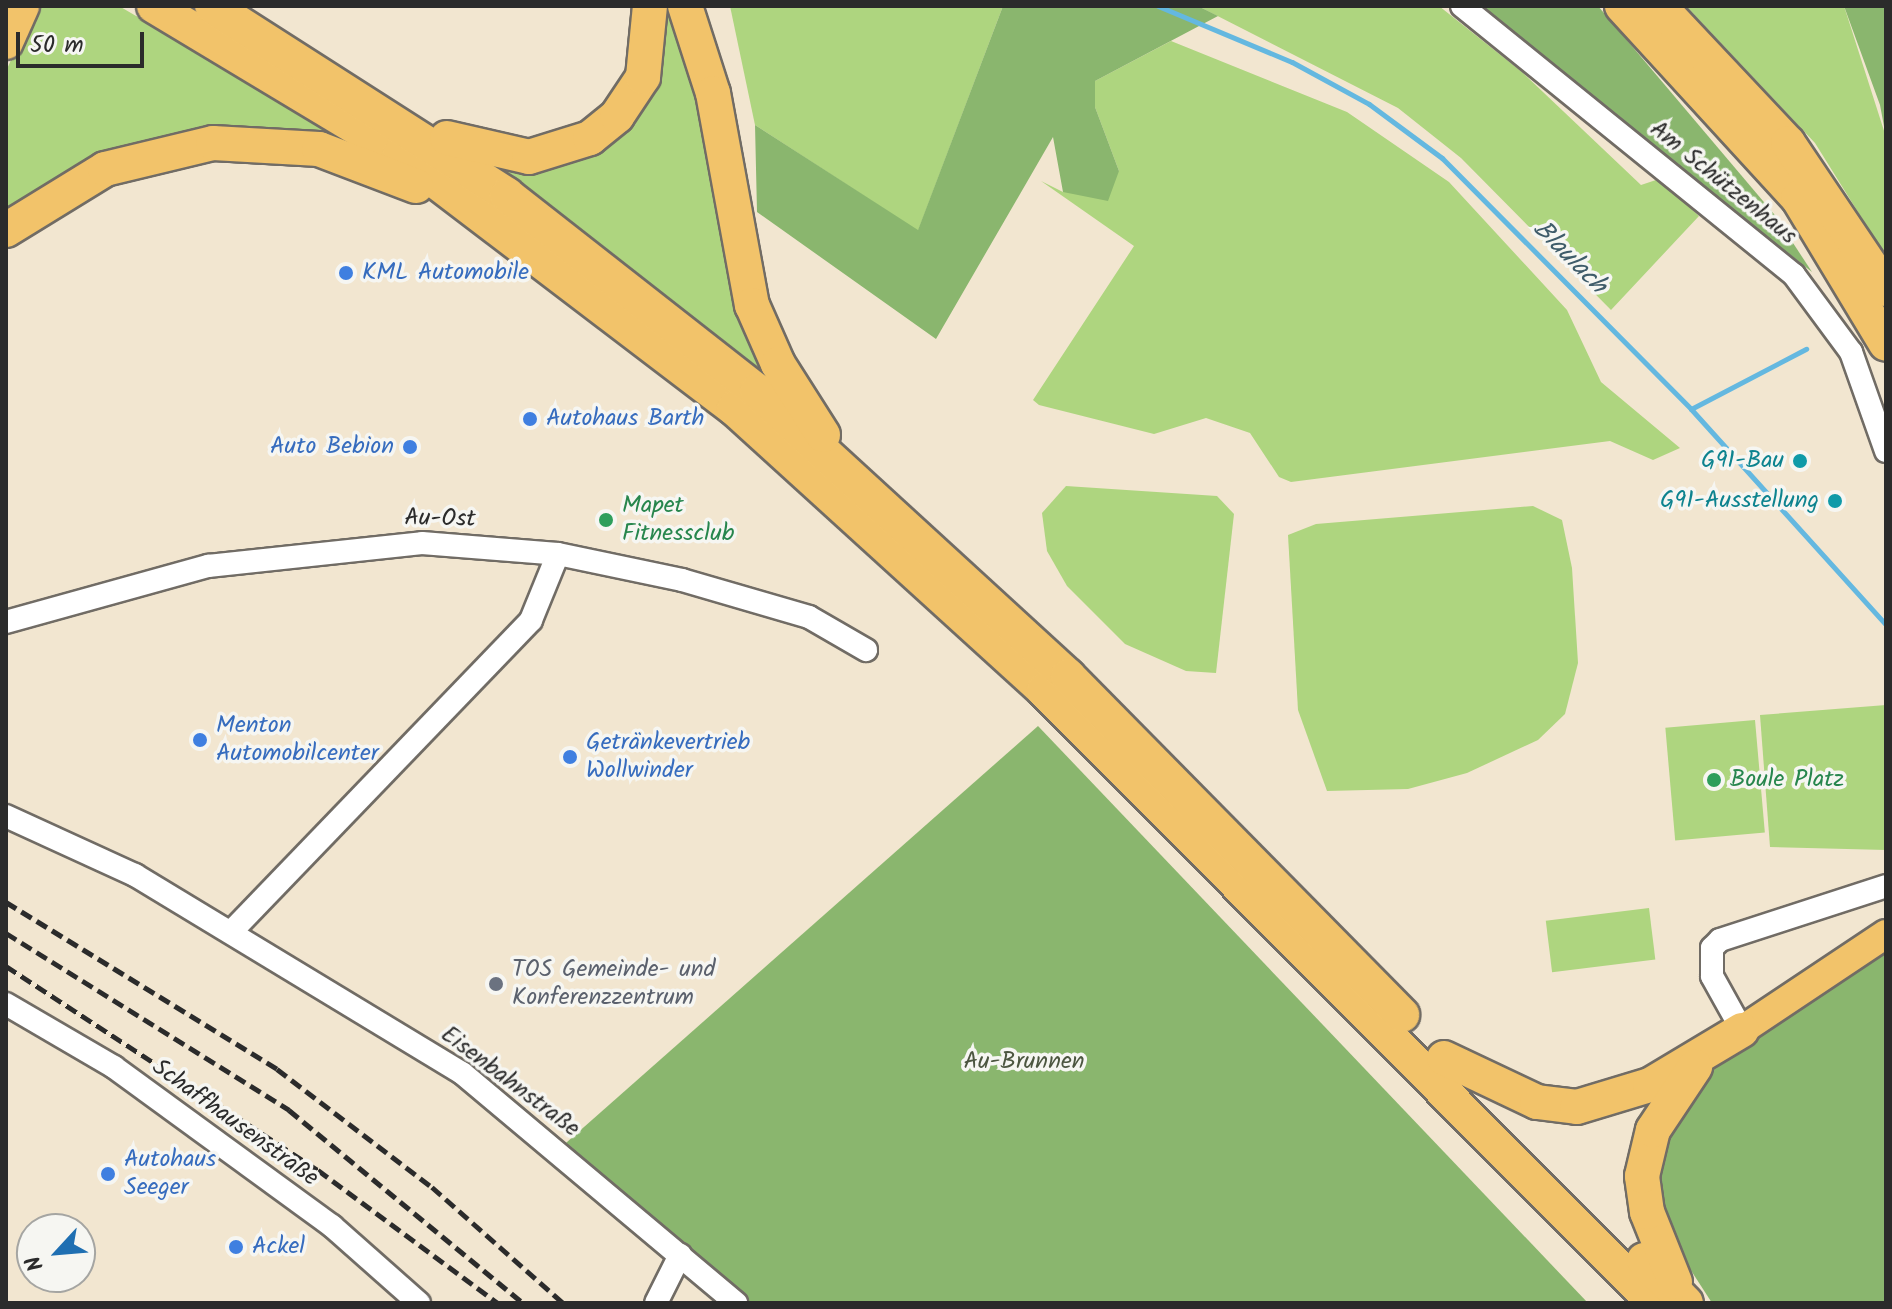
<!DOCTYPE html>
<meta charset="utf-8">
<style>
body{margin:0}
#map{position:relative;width:1892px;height:1309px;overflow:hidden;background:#f2e6d0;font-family:Kalam,sans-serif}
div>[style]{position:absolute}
.green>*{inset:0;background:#aed57f;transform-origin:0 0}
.forest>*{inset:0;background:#8ab66e}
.stream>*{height:5px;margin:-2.5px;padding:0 2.5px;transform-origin:2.5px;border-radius:2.5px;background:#64b8e0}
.roads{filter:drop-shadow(2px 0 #716c65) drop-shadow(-2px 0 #716c65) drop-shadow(0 2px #716c65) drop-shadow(0 -2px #716c65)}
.minor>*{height:22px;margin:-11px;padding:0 11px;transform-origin:11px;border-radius:11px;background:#fff}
.major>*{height:28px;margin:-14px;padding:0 14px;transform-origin:14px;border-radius:14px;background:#f2c36a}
.highway>*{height:34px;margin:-17px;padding:0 17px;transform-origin:17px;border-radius:17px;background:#f2c36a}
.rail>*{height:5px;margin-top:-2.5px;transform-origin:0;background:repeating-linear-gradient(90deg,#2b2b2b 0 12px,transparent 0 18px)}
.dots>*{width:22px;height:22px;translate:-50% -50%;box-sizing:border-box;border:4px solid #f6f6f2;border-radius:50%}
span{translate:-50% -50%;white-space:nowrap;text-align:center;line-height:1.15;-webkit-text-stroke:7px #f6f6f2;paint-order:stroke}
.street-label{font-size:24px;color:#2b2b2b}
.shop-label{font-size:24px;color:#366cbe}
.left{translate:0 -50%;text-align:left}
.right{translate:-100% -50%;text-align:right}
.culture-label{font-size:24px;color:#0d838f}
.leisure-label{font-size:24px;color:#27864d}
.worship-label{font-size:24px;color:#5b616d}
.park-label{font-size:24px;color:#4c5640}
.water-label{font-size:26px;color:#3f5c6a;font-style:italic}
.frame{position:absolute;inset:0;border:8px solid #2b2b2b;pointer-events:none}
.north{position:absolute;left:16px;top:1213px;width:80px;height:80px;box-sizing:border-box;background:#f6f6f2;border:2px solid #a5a5a2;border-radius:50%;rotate:244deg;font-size:22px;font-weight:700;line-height:32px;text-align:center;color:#2b2b2b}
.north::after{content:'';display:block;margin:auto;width:28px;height:36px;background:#1f6fb2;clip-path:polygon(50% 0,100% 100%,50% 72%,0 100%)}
.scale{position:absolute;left:16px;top:32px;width:128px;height:36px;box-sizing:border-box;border:4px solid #2b2b2b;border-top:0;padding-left:10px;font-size:24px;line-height:28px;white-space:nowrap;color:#2b2b2b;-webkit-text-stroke:6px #f6f6f2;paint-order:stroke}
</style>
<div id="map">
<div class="green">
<i style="clip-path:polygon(36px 6px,119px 6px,370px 153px,230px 134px,6px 220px,6px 71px)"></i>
<i style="clip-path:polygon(660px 6px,674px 6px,772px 379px,496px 168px,588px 150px)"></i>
<i style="clip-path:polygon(730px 6px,1003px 6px,918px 231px,755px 125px)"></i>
<i style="clip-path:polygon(1198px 6px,1439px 6px,1522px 72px,1641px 185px,1659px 179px,1699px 216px,1611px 310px,1461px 158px,1398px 108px)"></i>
<i style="clip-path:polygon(1686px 6px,1844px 6px,1886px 137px,1886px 257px,1815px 143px)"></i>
<i style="clip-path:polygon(1171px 41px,1347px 112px,1449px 182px,1567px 310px,1601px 382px,1680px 448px,1653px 460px,1610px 441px,1291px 482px,1279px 477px,1250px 433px,1206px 418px,1154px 434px,1039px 405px,1033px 400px,1134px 246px,1041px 181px,1063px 192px,1119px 171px,1095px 107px,1095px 81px)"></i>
<i style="clip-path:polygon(1066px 486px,1217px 496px,1234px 514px,1216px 673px,1186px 671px,1125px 644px,1067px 586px,1047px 551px,1042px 513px)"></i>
<i style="clip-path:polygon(1533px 506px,1562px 520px,1572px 568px,1578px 663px,1565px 714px,1538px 740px,1467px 773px,1408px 789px,1327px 791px,1298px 710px,1288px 535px,1316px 524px)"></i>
<i style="clip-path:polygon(1886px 705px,1886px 850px,1770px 847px,1760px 715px)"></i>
<i style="left:1755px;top:720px;width:113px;height:90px;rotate:85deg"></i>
<i style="left:1649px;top:908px;width:52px;height:104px;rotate:83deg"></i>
</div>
<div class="forest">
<i style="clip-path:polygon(1003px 6px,1198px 6px,1218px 16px,1095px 81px,1095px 107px,1119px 171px,1108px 201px,1063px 192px,1053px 137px,936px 339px,757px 212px,755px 125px,918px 230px)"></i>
<i style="clip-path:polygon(1475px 6px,1598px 6px,1774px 214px,1812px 272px)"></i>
<i style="clip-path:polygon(1844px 6px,1886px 6px,1886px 137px,1880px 105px)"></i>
<i style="clip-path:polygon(1038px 726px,1588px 1303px,736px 1303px,558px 1150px)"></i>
<i style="clip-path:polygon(1886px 934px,1886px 1303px,1712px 1303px,1643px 1196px,1701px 1059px)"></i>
</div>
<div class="stream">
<i style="left:1158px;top:6px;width:145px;rotate:22.7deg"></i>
<i style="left:1292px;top:62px;width:88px;rotate:28.6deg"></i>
<i style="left:1369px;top:104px;width:91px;rotate:36.5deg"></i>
<i style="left:1442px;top:158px;width:354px;rotate:45.2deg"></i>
<i style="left:1691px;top:409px;width:291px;rotate:47.9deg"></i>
<i style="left:1691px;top:409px;width:130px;rotate:-27.6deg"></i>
</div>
<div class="roads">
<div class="minor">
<i style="left:1462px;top:6px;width:427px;rotate:39deg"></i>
<i style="left:1794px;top:275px;width:96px;rotate:53.5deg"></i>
<i style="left:1851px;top:352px;width:105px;rotate:70.5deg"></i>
<i style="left:6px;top:622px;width:210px;rotate:-15.5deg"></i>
<i style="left:208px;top:566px;width:215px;rotate:-6.1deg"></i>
<i style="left:422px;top:543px;width:136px;rotate:4.6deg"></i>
<i style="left:558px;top:554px;width:127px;rotate:11.8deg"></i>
<i style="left:682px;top:580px;width:132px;rotate:16.2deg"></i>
<i style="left:809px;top:617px;width:66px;rotate:30.1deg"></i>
<i style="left:6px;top:816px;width:142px;rotate:24.6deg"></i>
<i style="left:135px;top:875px;width:382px;rotate:31.2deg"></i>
<i style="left:462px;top:1073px;width:358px;rotate:40deg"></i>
<i style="left:232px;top:931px;width:431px;rotate:-46.1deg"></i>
<i style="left:531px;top:620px;width:71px;rotate:-67.8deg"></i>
<i style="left:6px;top:1004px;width:125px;rotate:30.3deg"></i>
<i style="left:114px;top:1067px;width:270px;rotate:36.1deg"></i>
<i style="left:332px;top:1226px;width:116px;rotate:41.5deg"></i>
<i style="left:1742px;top:1030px;width:62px;rotate:-119.1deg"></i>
<i style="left:1712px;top:976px;width:28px;rotate:-90deg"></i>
<i style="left:1712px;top:948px;width:11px;rotate:-45deg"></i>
<i style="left:1720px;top:940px;width:175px;rotate:-18deg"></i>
<i style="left:656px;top:1303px;width:54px;rotate:-63.4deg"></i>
</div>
<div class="major">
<i style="left:1742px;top:1030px;width:173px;rotate:-33.7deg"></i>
</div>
<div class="highway">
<i style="left:154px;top:6px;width:287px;rotate:31deg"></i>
<i style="left:400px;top:154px;width:420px;rotate:37.3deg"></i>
<i style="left:734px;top:408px;width:419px;rotate:42.3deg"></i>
<i style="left:1044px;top:690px;width:865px;rotate:45.14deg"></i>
<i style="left:212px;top:6px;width:350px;rotate:32.6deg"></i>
<i style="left:507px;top:195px;width:318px;rotate:38.1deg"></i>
<i style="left:757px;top:391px;width:422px;rotate:42.5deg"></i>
<i style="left:1068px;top:676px;width:476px;rotate:45.4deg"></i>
<i style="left:685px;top:6px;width:91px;rotate:72.2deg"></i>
<i style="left:713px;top:93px;width:216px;rotate:79.6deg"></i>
<i style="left:752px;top:305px;width:64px;rotate:66.2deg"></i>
<i style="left:778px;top:364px;width:84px;rotate:57.6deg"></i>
<i style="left:1622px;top:6px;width:260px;rotate:47.5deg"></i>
<i style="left:1798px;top:198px;width:170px;rotate:58.9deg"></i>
<i style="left:1659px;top:6px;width:188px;rotate:46.7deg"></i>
<i style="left:1788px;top:143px;width:176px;rotate:56.1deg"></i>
<i style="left:6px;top:42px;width:39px;rotate:-66deg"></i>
<i style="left:447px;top:138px;width:84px;rotate:13deg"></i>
<i style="left:529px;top:157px;width:64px;rotate:-17.3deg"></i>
<i style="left:590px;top:138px;width:35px;rotate:-39deg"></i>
<i style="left:617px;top:116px;width:47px;rotate:-56.3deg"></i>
<i style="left:643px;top:77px;width:71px;rotate:-84.4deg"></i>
<i style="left:6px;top:230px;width:116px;rotate:-31.6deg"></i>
<i style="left:105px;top:169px;width:111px;rotate:-13.5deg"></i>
<i style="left:213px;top:143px;width:106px;rotate:3.2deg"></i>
<i style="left:319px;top:149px;width:104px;rotate:20.9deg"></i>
<i style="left:1444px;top:1058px;width:103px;rotate:25.3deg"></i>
<i style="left:1537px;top:1102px;width:40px;rotate:7.1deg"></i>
<i style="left:1577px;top:1107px;width:76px;rotate:-16.8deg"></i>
<i style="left:1650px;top:1085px;width:107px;rotate:-30.9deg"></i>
<i style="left:1644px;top:1260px;width:60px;rotate:45.7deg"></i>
<i style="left:1675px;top:1282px;width:75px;rotate:-111.8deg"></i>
<i style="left:1647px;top:1212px;width:36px;rotate:-98deg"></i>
<i style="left:1642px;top:1176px;width:47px;rotate:-76.6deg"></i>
<i style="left:1653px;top:1130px;width:76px;rotate:-56.3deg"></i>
</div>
</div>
<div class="rail">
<i style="left:6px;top:902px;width:318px;rotate:31.6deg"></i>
<i style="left:277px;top:1069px;width:195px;rotate:37.3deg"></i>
<i style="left:432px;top:1187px;width:175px;rotate:41.5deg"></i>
<i style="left:6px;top:933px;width:334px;rotate:32deg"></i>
<i style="left:289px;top:1110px;width:303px;rotate:39.5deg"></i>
<i style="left:6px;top:966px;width:373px;rotate:33.2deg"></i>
<i style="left:318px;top:1170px;width:224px;rotate:36.5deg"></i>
</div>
<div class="dots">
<i style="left:346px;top:273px;background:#3f7fe0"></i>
<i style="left:530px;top:419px;background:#3f7fe0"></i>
<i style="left:410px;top:447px;background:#3f7fe0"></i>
<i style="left:1800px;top:461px;background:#0f9aa8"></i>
<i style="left:1835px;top:501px;background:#0f9aa8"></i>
<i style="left:606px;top:520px;background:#2e9e5b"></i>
<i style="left:200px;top:740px;background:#3f7fe0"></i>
<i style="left:570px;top:757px;background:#3f7fe0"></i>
<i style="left:1714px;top:780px;background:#2e9e5b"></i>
<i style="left:496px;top:984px;background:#6b7280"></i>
<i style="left:108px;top:1174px;background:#3f7fe0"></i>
<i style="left:236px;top:1247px;background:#3f7fe0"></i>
</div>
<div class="street-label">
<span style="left:1723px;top:183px;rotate:39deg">Am Schützenhaus</span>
<span style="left:440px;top:519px;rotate:1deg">Au-Ost</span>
<span style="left:510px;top:1082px;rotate:37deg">Eisenbahnstraße</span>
<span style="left:235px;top:1123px;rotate:36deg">Schaffhausenstraße</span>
</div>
<div class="shop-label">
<span class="left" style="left:362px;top:273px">KML Automobile</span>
<span class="left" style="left:546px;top:419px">Autohaus Barth</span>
<span class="right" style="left:394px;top:447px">Auto Bebion</span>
<span class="left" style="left:216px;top:740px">Menton<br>Automobilcenter</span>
<span class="left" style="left:586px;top:757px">Getränkevertrieb<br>Wollwinder</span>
<span class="left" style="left:124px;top:1174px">Autohaus<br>Seeger</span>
<span class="left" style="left:252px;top:1247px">Ackel</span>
</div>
<div class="culture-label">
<span class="right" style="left:1784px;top:461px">G91-Bau</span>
<span class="right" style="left:1819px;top:501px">G91-Ausstellung</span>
</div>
<div class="leisure-label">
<span class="left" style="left:622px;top:520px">Mapet<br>Fitnessclub</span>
<span class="left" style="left:1730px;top:780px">Boule Platz</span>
</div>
<div class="worship-label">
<span class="left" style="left:512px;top:984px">TOS Gemeinde- und<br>Konferenzzentrum</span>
</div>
<div class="park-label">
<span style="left:1024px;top:1062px">Au-Brunnen</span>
</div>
<div class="water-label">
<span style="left:1569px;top:258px;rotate:45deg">Blaulach</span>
</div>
<div class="frame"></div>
<div class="north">N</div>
<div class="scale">50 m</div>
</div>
